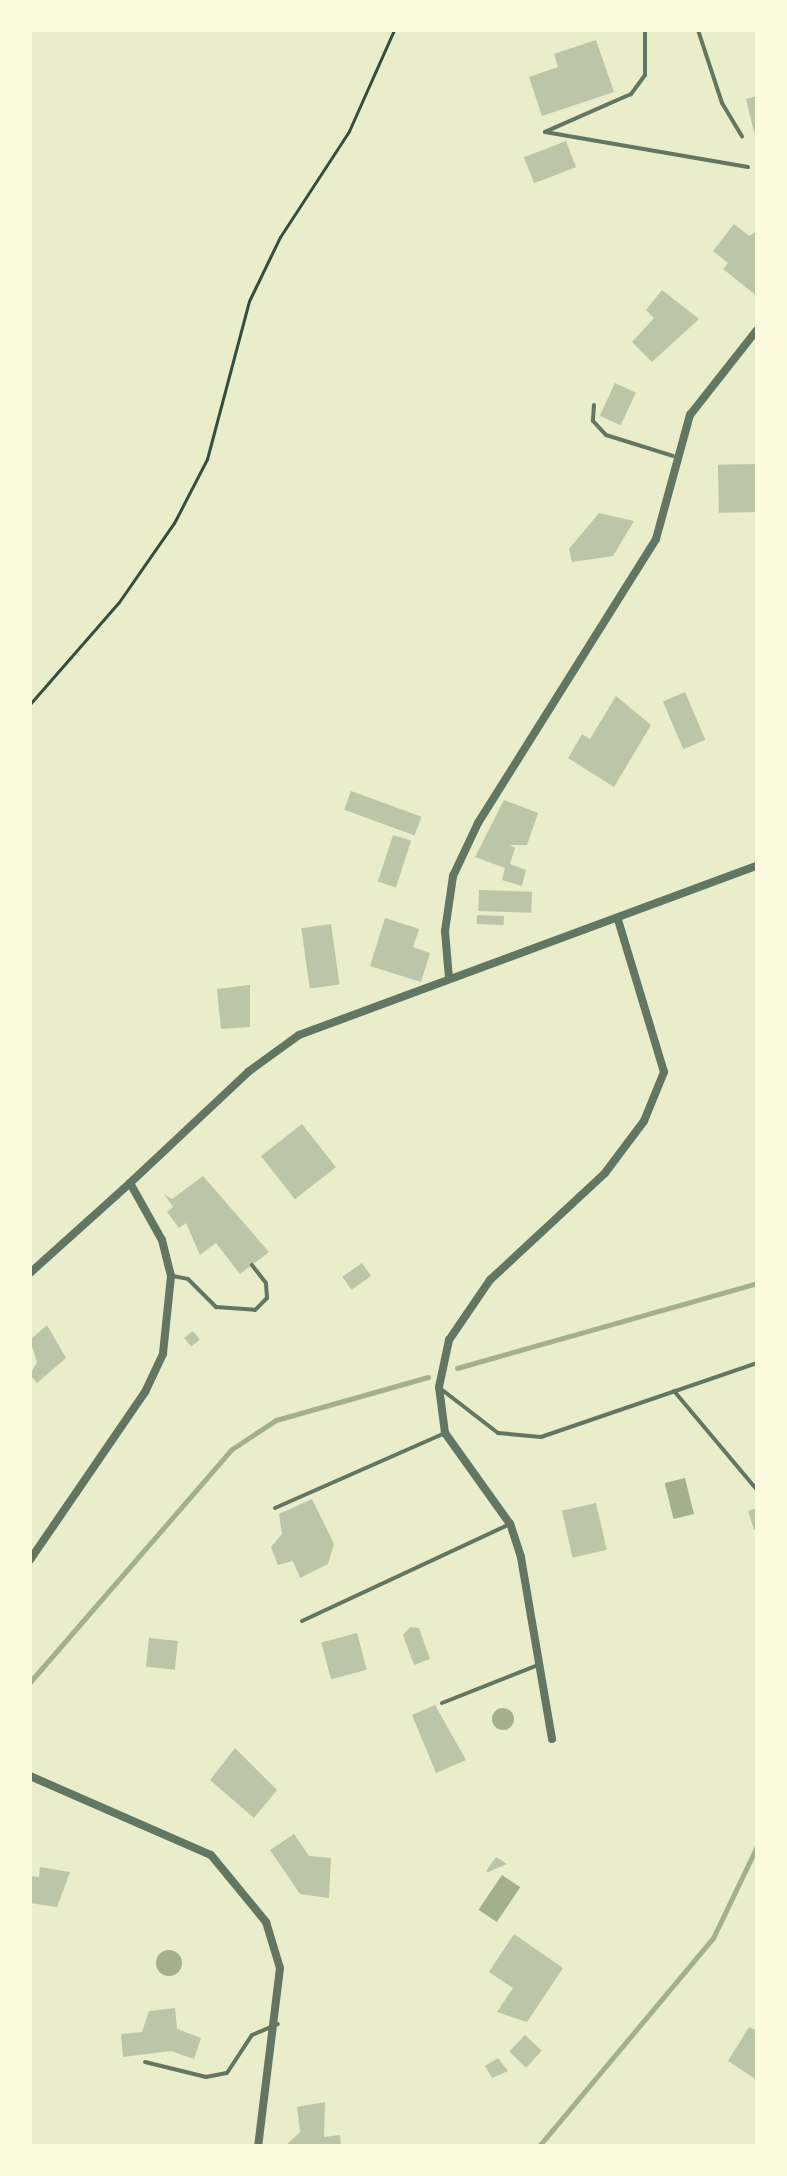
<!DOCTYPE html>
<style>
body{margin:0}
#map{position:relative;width:787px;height:2176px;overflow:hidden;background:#e9edc9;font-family:Lato,sans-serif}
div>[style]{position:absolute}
.water>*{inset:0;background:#a3b18a;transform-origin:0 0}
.round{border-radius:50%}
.stream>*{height:5px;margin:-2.5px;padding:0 2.5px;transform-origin:2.5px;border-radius:2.5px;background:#a3b18a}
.building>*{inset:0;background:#bcc5a7;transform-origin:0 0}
.path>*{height:3px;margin:-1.5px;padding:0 1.5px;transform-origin:1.5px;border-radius:1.5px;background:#344e41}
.service>*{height:4px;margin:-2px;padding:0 2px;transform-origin:2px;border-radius:2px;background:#617663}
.minor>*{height:8px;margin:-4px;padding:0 4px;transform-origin:4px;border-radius:4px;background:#617663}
span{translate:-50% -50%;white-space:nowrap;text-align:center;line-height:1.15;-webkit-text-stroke:8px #fefae0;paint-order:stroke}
.frame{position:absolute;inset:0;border:32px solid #fefae0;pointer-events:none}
</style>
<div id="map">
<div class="water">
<i style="left:685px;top:1478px;width:37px;height:21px;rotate:76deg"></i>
<i class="round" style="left:492px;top:1708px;width:22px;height:22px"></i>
<i style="left:502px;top:1875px;width:22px;height:42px;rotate:34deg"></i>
<i class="round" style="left:156px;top:1950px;width:26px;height:26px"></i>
</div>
<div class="stream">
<i style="left:457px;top:1368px;width:312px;rotate:-15.8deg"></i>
<i style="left:30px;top:1682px;width:308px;rotate:-49.1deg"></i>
<i style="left:232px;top:1449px;width:53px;rotate:-33.4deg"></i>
<i style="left:276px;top:1420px;width:158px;rotate:-15.8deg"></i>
<i style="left:539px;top:2146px;width:271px;rotate:-50.1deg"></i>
<i style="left:713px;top:1938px;width:102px;rotate:-64.4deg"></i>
</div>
<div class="building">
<i style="clip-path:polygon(596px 40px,614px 92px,542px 116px,529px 77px,558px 67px,554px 54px)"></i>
<i style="clip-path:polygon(757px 96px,757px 132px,754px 132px,746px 99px)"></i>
<i style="left:566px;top:141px;width:28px;height:45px;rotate:69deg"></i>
<i style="clip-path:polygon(734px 224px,749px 236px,757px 231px,757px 296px,723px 269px,728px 263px,713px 251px)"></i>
<i style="clip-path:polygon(662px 290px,699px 319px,652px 362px,632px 342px,654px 318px,646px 310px)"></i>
<i style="left:615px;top:383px;width:23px;height:36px;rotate:25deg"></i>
<i style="left:756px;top:464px;width:48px;height:38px;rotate:89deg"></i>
<i style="clip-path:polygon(599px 513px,634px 521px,613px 556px,572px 562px,569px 549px)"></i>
<i style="left:685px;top:692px;width:52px;height:24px;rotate:67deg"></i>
<i style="clip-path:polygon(616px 696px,651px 725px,614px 787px,568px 758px,582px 734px,590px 739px)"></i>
<i style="left:351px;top:791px;width:75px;height:20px;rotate:20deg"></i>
<i style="clip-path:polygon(504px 800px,538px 813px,527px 845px,510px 845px,515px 848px,510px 864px,526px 870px,522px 886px,502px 880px,505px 868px,475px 857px)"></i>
<i style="left:393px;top:835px;width:19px;height:49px;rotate:18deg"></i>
<i style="left:479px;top:890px;width:53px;height:21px;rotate:2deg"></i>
<i style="left:477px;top:915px;width:27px;height:9px;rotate:2deg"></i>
<i style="clip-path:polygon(385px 918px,419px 929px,413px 947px,430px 953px,421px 982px,370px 966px)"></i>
<i style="left:331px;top:924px;width:61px;height:30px;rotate:82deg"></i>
<i style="clip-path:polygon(250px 985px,250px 1027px,221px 1029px,217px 989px)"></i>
<i style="left:302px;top:1124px;width:55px;height:52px;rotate:52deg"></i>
<i style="clip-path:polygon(203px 1176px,269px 1252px,240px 1274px,216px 1243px,200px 1255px,186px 1223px,179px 1228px,167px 1212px,173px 1207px,164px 1194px,172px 1199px)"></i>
<i style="left:362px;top:1263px;width:16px;height:24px;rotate:55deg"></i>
<i style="clip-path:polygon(47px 1325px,66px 1358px,37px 1383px,30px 1375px,37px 1362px,30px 1340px)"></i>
<i style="left:193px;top:1331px;width:11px;height:11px;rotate:52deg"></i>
<i style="clip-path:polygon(312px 1499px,334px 1544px,328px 1564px,300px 1578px,293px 1561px,278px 1565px,271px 1547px,282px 1534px,279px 1514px)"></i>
<i style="left:596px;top:1503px;width:48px;height:35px;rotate:77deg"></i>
<i style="clip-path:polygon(757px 1508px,757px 1529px,754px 1530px,748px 1511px)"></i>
<i style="clip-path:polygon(410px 1627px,419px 1628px,430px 1659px,414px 1665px,403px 1635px)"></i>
<i style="left:357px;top:1633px;width:38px;height:37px;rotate:75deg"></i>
<i style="left:149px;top:1638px;width:29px;height:29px;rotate:6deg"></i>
<i style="clip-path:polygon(435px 1705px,466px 1760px,436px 1773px,412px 1715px)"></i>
<i style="clip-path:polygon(235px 1748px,277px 1790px,254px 1818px,210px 1780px)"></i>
<i style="clip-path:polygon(294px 1834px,309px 1856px,331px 1858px,329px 1898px,300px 1894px,270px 1850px)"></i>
<i style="clip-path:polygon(496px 1857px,507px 1864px,488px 1872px,486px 1871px)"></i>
<i style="clip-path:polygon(40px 1867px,70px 1872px,57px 1907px,30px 1903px,30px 1876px,39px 1877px)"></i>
<i style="clip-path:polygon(514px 1934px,563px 1968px,527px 2022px,497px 2012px,513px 1988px,489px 1972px)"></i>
<i style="clip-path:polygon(175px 2008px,177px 2029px,201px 2038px,194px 2059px,171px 2051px,123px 2057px,121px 2034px,142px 2032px,149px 2011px)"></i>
<i style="clip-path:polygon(749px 2027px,757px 2031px,757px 2080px,728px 2061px)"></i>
<i style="left:525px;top:2035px;width:23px;height:23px;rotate:43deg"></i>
<i style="clip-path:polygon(498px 2058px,508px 2071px,492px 2078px,485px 2066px)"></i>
<i style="clip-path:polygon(325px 2102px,324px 2137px,340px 2135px,341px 2146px,285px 2146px,300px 2132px,297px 2107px)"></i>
</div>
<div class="path">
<i style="left:30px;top:704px;width:135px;rotate:-48.9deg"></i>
<i style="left:119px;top:602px;width:96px;rotate:-55.2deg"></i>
<i style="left:174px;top:523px;width:72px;rotate:-62.7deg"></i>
<i style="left:207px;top:459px;width:163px;rotate:-75.1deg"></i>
<i style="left:249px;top:301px;width:71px;rotate:-64.2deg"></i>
<i style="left:280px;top:237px;width:126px;rotate:-56.9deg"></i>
<i style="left:349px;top:131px;width:111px;rotate:-66deg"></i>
</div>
<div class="service">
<i style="left:645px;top:30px;width:45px;rotate:90deg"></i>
<i style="left:645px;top:75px;width:24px;rotate:126deg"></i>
<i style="left:631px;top:94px;width:94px;rotate:156.2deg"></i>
<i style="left:545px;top:132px;width:206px;rotate:9.8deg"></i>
<i style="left:698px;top:30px;width:77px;rotate:71.8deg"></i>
<i style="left:722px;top:103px;width:39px;rotate:59deg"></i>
<i style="left:594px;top:405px;width:16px;rotate:94deg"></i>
<i style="left:593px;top:421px;width:19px;rotate:47deg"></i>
<i style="left:606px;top:435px;width:70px;rotate:17.4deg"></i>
<i style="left:173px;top:1276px;width:15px;rotate:11deg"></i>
<i style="left:188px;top:1279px;width:40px;rotate:45deg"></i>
<i style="left:216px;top:1307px;width:39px;rotate:4deg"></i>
<i style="left:255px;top:1310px;width:17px;rotate:-45deg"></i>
<i style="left:267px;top:1298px;width:15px;rotate:-94deg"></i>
<i style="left:266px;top:1283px;width:23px;rotate:-128deg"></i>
<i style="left:441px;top:1389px;width:72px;rotate:37.7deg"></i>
<i style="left:498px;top:1433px;width:43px;rotate:5.3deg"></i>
<i style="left:541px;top:1437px;width:228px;rotate:-18.9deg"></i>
<i style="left:674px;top:1391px;width:129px;rotate:50deg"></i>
<i style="left:275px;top:1508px;width:184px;rotate:-23.8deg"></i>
<i style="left:302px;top:1621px;width:230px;rotate:-25deg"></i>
<i style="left:442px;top:1703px;width:103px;rotate:-21.6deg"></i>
<i style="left:145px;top:2062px;width:63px;rotate:13.8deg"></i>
<i style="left:206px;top:2077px;width:21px;rotate:-11deg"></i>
<i style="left:227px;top:2073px;width:45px;rotate:-56.7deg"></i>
<i style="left:252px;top:2035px;width:28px;rotate:-23deg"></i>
</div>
<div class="minor">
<i style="left:449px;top:978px;width:47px;rotate:-94.9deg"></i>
<i style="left:445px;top:931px;width:56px;rotate:-81.7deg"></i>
<i style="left:453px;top:876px;width:59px;rotate:-64.7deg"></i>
<i style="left:478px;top:823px;width:335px;rotate:-57.9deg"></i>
<i style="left:656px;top:539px;width:129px;rotate:-74.7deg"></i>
<i style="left:690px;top:415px;width:108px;rotate:-51.8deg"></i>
<i style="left:130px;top:1183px;width:162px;rotate:-43.2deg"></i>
<i style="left:248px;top:1072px;width:63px;rotate:-36deg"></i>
<i style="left:299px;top:1035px;width:488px;rotate:-20.3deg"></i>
<i style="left:30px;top:1273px;width:135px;rotate:-42deg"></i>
<i style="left:130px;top:1183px;width:65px;rotate:60.7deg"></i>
<i style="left:162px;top:1240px;width:37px;rotate:76deg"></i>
<i style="left:171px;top:1276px;width:78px;rotate:95.9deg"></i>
<i style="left:163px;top:1354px;width:42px;rotate:115.3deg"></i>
<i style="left:145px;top:1392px;width:204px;rotate:124.4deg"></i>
<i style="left:552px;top:1739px;width:185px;rotate:-99.7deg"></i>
<i style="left:521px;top:1557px;width:35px;rotate:-108deg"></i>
<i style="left:510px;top:1524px;width:112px;rotate:-125.5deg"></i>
<i style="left:445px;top:1433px;width:46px;rotate:-97.4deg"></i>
<i style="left:439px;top:1387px;width:48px;rotate:-78deg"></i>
<i style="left:449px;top:1340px;width:73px;rotate:-55.7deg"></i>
<i style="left:490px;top:1280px;width:157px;rotate:-42.9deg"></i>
<i style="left:605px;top:1173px;width:65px;rotate:-53.1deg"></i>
<i style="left:644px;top:1121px;width:53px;rotate:-67.8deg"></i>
<i style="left:664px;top:1072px;width:159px;rotate:-106.8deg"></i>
<i style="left:30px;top:1776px;width:197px;rotate:23.6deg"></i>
<i style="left:211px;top:1855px;width:87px;rotate:50.6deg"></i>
<i style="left:266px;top:1922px;width:48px;rotate:73.1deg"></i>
<i style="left:280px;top:1968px;width:179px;rotate:97deg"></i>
</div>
<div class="frame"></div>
</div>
